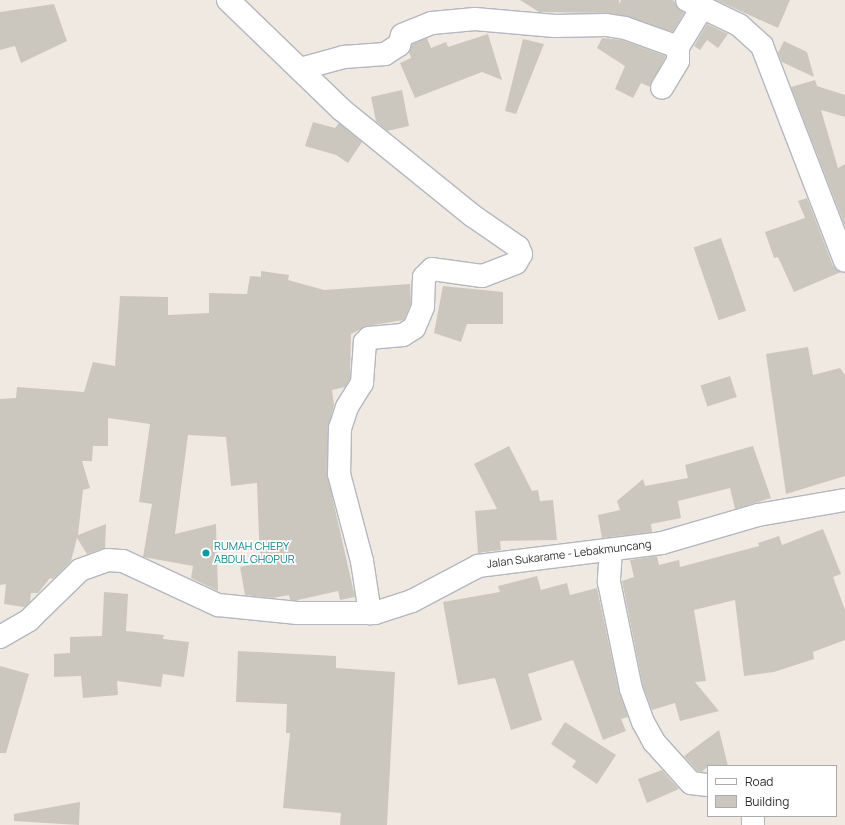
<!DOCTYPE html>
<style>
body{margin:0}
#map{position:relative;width:845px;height:825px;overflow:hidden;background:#efe9e1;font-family:Manrope,sans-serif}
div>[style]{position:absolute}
.building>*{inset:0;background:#cbc7bf;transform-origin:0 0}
.roads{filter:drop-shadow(1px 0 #b4b7c1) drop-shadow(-1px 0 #b4b7c1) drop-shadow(0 1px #b4b7c1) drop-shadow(0 -1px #b4b7c1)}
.minor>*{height:22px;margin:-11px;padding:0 11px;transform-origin:11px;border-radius:11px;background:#fff}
.dots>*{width:11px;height:11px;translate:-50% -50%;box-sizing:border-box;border:2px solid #fff;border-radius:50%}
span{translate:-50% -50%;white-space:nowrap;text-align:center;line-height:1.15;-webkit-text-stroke:3.5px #fff;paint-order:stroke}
.culture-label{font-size:11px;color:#0d838f}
.left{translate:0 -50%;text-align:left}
.street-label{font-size:11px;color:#2e2e2e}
.legend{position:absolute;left:707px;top:765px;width:130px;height:52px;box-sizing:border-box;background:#fff;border:1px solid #ababab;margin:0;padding:5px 7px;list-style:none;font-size:12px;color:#2e2e2e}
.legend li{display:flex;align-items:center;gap:8px;height:20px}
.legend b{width:20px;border:1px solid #ababab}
</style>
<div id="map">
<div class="building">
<i style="clip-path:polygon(520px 0,619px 0,619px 4px,621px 0,673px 0,684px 13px,673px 32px,608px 13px,539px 12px)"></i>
<i style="clip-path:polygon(716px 0,790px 0,778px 28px)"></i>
<i style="clip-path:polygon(54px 4px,67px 41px,21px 63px,15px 46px,0 50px,0 12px)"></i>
<i style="clip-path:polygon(707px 24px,728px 34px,718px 48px,707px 40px,700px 50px,694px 46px)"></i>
<i style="clip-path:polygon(488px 34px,502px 80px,482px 72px,415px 98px,400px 63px,411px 58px,409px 52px,412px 44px,427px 38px,431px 48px,446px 42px,448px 47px)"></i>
<i style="clip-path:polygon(602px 38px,622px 40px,666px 56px,650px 87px,641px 83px,633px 98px,615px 89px,625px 66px,597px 48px)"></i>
<i style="clip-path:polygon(523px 39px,544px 44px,516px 114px,505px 111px)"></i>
<i style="clip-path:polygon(784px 41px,807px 52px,814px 77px,782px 62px,778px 53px)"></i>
<i style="clip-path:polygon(815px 80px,817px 86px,845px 95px,845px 117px,821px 110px,838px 168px,845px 164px,845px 226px,791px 87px)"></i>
<i style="clip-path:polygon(402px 90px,409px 126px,387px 131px,376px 121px,371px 97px)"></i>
<i style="clip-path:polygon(313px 122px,335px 128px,339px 123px,362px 142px,348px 163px,336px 155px,305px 146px)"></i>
<i style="clip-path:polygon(807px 198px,833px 266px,841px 272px,794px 292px,778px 257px,774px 258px,765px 232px,805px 218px,798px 201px)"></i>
<i style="left:721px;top:238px;width:77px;height:29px;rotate:71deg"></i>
<i style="clip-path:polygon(261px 271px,289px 275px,288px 280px,324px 290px,410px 284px,411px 304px,404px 320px,367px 326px,351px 334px,350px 379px,345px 387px,332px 390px,334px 405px,328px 428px,327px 474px,355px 597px,340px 600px,338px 591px,298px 600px,290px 600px,289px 595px,272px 598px,245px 595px,240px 567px,260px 563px,257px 483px,231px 486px,226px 437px,188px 435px,175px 534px,216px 524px,218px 591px,191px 578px,193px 566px,143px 557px,152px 504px,139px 502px,150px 424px,108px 418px,108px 446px,93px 446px,92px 461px,82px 461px,90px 488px,83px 490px,78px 535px,106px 524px,105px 548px,87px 554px,77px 538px,71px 561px,53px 579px,50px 578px,38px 593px,31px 593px,30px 602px,24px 607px,4px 604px,6px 584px,0 585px,0 399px,16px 398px,17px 387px,84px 392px,93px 362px,115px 366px,120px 296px,168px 297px,168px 315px,209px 313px,209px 293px,247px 294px,250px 276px,261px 277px)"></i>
<i style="clip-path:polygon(443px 286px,503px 292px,503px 324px,467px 324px,461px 342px,434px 333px)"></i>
<i style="clip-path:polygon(808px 347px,813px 375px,840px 368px,845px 375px,845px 476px,786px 494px,766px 354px)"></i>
<i style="left:730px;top:376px;width:22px;height:31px;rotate:72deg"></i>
<i style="clip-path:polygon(509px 446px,532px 491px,538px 490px,540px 501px,553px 500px,557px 540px,500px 541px,501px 550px,478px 553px,475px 511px,497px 509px,474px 464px)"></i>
<i style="clip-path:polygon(753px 446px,771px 498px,735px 509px,730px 488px,678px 501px,681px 518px,651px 524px,652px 532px,602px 538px,598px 515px,620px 510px,617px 501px,643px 479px,645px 486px,688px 478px,685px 465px)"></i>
<i style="clip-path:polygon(823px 529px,841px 574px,833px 577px,845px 610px,845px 640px,813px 652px,814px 659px,774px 672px,744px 676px,735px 600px,694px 610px,706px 681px,695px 682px,719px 711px,680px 721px,675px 703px,652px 710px,643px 686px,622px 581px,634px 577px,630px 560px,657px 556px,659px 565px,679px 560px,680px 567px,759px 546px,758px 543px,779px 536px,782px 545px)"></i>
<i style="clip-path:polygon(537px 576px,541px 590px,567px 583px,570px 595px,597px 588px,619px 692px,628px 717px,621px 719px,626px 731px,603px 740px,573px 660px,528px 674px,542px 720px,511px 730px,495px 678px,458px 685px,443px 602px,500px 592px,498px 586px)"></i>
<i style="clip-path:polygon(104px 592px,128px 594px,126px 631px,164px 635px,163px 639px,189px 642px,184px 677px,163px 674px,161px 687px,117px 681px,118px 695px,83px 698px,81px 676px,54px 677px,54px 654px,70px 653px,70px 637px,102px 636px)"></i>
<i style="clip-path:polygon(238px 651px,336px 656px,336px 668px,395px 672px,387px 825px,340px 825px,341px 813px,283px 808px,290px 733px,286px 733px,287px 704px,236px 702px)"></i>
<i style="clip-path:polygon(0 666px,29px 674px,6px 753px,0 753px)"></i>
<i style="clip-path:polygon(565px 722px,616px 755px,597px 784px,572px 767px,576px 761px,551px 744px)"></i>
<i style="clip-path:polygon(719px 730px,728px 766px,708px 766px,702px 772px,697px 771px,684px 756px)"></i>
<i style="clip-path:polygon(662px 770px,679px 789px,647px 803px,638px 779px)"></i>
<i style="clip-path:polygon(80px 802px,79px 825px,14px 821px,14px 814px)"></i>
</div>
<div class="roads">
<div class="minor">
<i style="left:228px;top:0;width:158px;rotate:44deg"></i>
<i style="left:342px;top:110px;width:169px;rotate:39deg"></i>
<i style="left:473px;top:216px;width:55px;rotate:34.6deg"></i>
<i style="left:518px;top:247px;width:8px;rotate:67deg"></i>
<i style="left:521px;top:254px;width:10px;rotate:119deg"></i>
<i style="left:516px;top:263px;width:36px;rotate:159deg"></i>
<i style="left:482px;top:276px;width:50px;rotate:-172deg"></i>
<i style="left:432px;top:269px;width:11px;rotate:135deg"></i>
<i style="left:424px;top:277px;width:30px;rotate:92deg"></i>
<i style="left:423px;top:307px;width:23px;rotate:113deg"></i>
<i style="left:414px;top:328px;width:13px;rotate:148deg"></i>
<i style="left:403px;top:335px;width:34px;rotate:175deg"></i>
<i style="left:369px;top:338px;width:6px;rotate:135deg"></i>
<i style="left:365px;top:342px;width:41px;rotate:94.2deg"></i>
<i style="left:362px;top:383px;width:28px;rotate:122deg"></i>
<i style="left:347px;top:407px;width:22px;rotate:108deg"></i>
<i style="left:340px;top:428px;width:46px;rotate:91.2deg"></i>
<i style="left:339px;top:474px;width:90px;rotate:75.2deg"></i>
<i style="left:362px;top:561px;width:53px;rotate:81.3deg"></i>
<i style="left:687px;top:0;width:58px;rotate:25.7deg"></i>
<i style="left:739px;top:25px;width:31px;rotate:42deg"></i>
<i style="left:762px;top:46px;width:230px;rotate:68.9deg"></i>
<i style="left:678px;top:47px;width:46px;rotate:-58.4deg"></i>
<i style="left:300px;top:69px;width:46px;rotate:-15.3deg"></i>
<i style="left:344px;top:57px;width:41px;rotate:-4.2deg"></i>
<i style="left:385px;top:54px;width:17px;rotate:-33deg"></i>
<i style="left:399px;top:45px;width:10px;rotate:-73deg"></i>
<i style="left:402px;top:35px;width:32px;rotate:-22deg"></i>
<i style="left:432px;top:23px;width:43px;rotate:-5.3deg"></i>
<i style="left:475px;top:19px;width:80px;rotate:5deg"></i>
<i style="left:555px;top:26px;width:51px;rotate:-1.1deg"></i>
<i style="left:606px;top:25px;width:19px;rotate:9deg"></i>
<i style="left:625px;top:28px;width:56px;rotate:19.7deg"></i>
<i style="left:678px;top:47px;width:14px;rotate:90deg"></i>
<i style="left:678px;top:61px;width:31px;rotate:121deg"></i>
<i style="left:611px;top:550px;width:32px;rotate:94deg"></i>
<i style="left:609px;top:582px;width:109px;rotate:78.4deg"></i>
<i style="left:631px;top:689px;width:35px;rotate:70deg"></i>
<i style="left:643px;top:722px;width:23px;rotate:61deg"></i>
<i style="left:654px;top:742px;width:55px;rotate:47.9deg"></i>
<i style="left:691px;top:783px;width:17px;rotate:7deg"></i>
<i style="left:0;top:637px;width:34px;rotate:-30deg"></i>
<i style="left:29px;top:620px;width:71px;rotate:-44.4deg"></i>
<i style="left:80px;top:570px;width:29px;rotate:-20deg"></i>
<i style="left:107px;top:560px;width:16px;rotate:4deg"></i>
<i style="left:123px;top:561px;width:105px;rotate:24.9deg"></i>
<i style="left:218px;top:605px;width:80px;rotate:5.7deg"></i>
<i style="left:298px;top:613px;width:77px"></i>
<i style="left:375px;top:613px;width:39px;rotate:-18deg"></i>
<i style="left:412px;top:601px;width:75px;rotate:-27.9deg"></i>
<i style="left:478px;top:566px;width:185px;rotate:-7.1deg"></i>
<i style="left:662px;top:543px;width:100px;rotate:-16.3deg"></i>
<i style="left:758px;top:515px;width:88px;rotate:-9.8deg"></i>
<i style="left:753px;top:816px;width:9px;rotate:90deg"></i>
</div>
</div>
<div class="dots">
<i style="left:206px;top:553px;background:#0f9aa8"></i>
</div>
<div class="culture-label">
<span class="left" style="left:214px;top:553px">RUMAH CHEPY<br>ABDUL GHOPUR</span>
</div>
<div class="street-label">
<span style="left:569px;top:554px;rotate:-7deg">Jalan Sukarame - Lebakmuncang</span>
</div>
<ul class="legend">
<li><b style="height:5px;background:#fff"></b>Road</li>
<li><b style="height:11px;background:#cbc7bf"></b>Building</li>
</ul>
</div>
